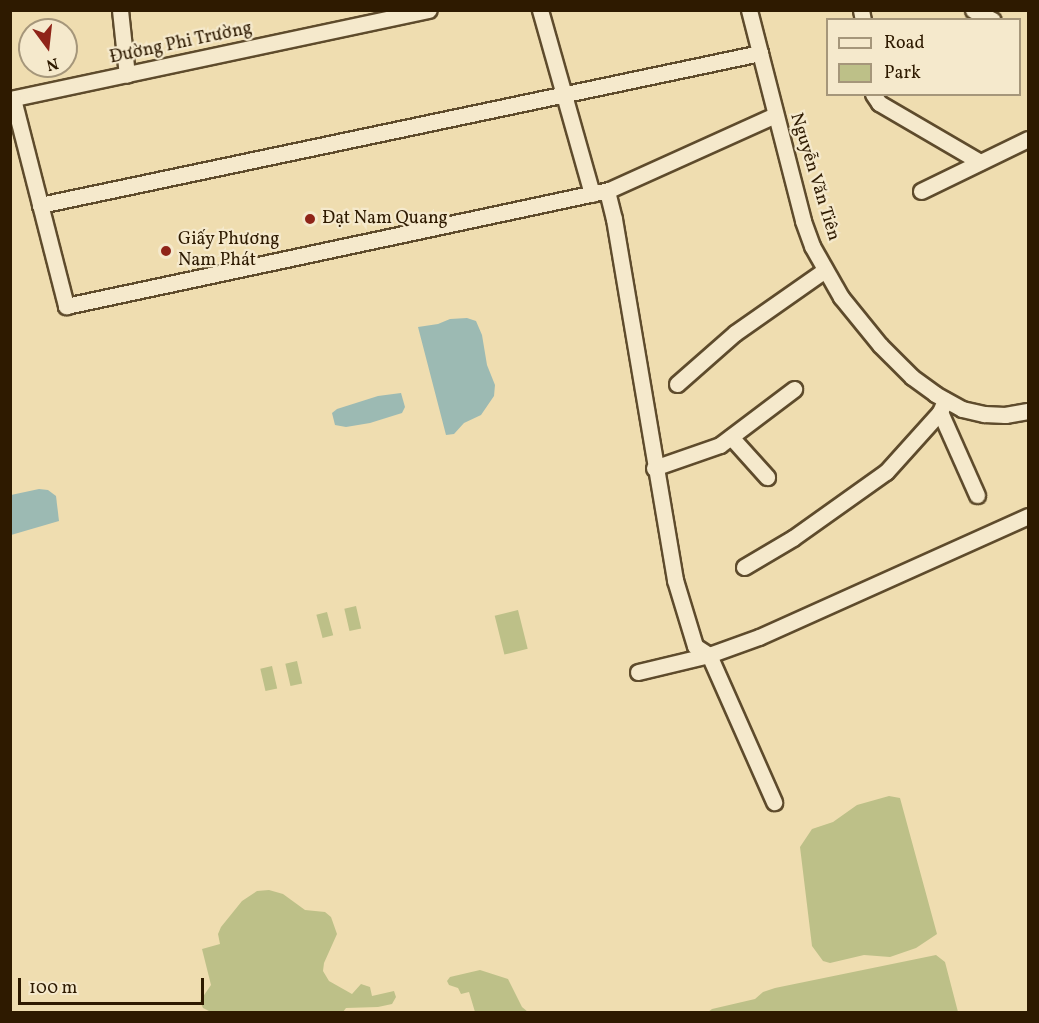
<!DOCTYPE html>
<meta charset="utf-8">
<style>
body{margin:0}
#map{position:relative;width:1039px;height:1023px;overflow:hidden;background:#efddb0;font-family:Vollkorn,serif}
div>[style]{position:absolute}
.green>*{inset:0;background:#bdc088;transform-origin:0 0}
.water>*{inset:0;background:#9cbab3}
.roads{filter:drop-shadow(2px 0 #5e4b2c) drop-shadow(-2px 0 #5e4b2c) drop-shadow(0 2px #5e4b2c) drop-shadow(0 -2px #5e4b2c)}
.street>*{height:15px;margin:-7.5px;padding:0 7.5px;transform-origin:7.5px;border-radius:7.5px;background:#f5e9cc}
.dots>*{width:16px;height:16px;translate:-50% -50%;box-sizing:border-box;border:3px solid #f5e9cc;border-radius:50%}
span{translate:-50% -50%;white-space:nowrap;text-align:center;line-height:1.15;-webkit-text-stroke:4.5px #f5e9cc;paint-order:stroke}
.street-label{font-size:18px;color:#2e1a00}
.poi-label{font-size:18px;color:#2e1a00}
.left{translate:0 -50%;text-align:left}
.frame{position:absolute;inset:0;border:12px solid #2e1a00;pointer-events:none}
.legend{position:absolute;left:826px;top:18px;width:195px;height:78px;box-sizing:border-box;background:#f5e9cc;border:2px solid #a5967a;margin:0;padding:8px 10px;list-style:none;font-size:18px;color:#2e1a00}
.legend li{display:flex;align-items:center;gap:12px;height:30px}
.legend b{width:30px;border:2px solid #a5967a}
.north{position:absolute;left:18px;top:18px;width:60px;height:60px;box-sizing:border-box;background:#f5e9cc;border:2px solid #a5967a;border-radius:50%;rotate:165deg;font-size:16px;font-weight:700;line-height:24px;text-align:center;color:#2e1a00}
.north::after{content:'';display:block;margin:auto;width:21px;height:27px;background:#8f2418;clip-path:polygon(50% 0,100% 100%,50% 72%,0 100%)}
.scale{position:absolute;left:18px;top:978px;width:186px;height:27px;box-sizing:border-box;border:3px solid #2e1a00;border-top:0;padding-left:8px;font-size:18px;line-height:21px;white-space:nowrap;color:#2e1a00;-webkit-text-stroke:4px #f5e9cc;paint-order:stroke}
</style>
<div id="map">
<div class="green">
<i style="left:356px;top:606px;width:23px;height:12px;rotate:77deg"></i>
<i style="left:518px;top:610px;width:40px;height:24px;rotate:76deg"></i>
<i style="left:327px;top:612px;width:24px;height:11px;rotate:75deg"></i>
<i style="left:297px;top:661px;width:23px;height:12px;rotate:77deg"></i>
<i style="left:272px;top:666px;width:23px;height:12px;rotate:77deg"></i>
<i style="clip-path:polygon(889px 796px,900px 798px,937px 934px,916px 948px,890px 957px,864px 955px,830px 963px,823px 961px,812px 946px,800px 847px,812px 829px,833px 822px,857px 805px)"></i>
<i style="clip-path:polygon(269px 890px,283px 894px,305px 910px,325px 912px,331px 917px,337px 934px,324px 963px,323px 971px,329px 981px,352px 994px,361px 984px,370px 987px,372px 996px,394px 991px,396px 997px,392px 1004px,378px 1007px,346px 1008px,343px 1012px,211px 1012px,203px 1008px,200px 1001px,211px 985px,202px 949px,220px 944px,218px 934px,221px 927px,242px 901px,257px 891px)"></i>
<i style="clip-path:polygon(936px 955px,945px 962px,958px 1012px,708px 1012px,712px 1009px,755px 999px,763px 992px,775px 988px)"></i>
<i style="clip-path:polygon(480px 970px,508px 979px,522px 1007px,528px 1012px,475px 1012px,469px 992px,461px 994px,458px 988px,449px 985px,447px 981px,450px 977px)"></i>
</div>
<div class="water">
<i style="clip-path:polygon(467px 318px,476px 321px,482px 335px,487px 365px,495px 385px,494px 396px,481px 415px,464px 423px,454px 434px,446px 435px,418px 327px,438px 324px,450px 319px)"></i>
<i style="clip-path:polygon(401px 393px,405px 407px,402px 413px,370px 423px,346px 427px,335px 425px,332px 413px,337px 409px,378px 396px)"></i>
<i style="clip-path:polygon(39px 489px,48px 490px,56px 496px,59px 521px,11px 535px,11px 495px)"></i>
</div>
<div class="roads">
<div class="street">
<i style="left:120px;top:10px;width:65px;rotate:83.9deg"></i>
<i style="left:540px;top:10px;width:191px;rotate:74.2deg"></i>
<i style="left:749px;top:10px;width:218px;rotate:75.6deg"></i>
<i style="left:803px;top:221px;width:27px;rotate:70deg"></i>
<i style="left:812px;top:246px;width:59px;rotate:60.4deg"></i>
<i style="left:841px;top:297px;width:62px;rotate:50.9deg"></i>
<i style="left:880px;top:345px;width:45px;rotate:45deg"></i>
<i style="left:912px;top:377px;width:29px;rotate:36deg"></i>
<i style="left:935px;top:394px;width:31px;rotate:29deg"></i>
<i style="left:962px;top:409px;width:23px;rotate:13deg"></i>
<i style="left:984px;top:414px;width:21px;rotate:3deg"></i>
<i style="left:1005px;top:415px;width:23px;rotate:-10deg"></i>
<i style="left:861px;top:10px;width:10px;rotate:79deg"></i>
<i style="left:973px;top:10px;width:22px;rotate:27deg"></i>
<i style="left:873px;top:94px;width:11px;rotate:56deg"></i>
<i style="left:879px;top:103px;width:117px;rotate:30.3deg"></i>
<i style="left:10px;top:99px;width:428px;rotate:-12deg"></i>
<i style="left:13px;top:99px;width:214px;rotate:75.6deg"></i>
<i style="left:66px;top:306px;width:555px;rotate:-12.06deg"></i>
<i style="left:609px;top:190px;width:182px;rotate:-24.3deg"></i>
<i style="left:607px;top:191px;width:29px;rotate:76deg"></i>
<i style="left:614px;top:219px;width:366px;rotate:80.4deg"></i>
<i style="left:675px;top:580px;width:69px;rotate:73.1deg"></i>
<i style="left:695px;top:646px;width:17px;rotate:33deg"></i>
<i style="left:709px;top:655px;width:161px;rotate:66.1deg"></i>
<i style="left:921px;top:191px;width:119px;rotate:-25.9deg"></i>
<i style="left:40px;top:205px;width:736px;rotate:-11.92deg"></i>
<i style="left:677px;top:384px;width:77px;rotate:-41.3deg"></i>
<i style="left:735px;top:333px;width:110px;rotate:-35deg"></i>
<i style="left:940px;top:412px;width:91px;rotate:66deg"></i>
<i style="left:731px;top:437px;width:54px;rotate:48deg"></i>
<i style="left:654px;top:468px;width:70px;rotate:-19.2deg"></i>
<i style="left:720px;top:445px;width:93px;rotate:-37.1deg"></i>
<i style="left:744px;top:567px;width:57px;rotate:-30.6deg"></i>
<i style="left:793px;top:538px;width:114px;rotate:-35.4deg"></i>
<i style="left:886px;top:472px;width:81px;rotate:-48deg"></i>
<i style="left:940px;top:412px;width:13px;rotate:-67deg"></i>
<i style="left:638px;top:672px;width:73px;rotate:-13.5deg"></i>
<i style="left:709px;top:655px;width:53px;rotate:-19.8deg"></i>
<i style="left:759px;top:637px;width:295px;rotate:-24.2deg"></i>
</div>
</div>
<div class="dots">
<i style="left:310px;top:219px;background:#8f2418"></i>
<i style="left:166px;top:251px;background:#8f2418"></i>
</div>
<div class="street-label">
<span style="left:181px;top:44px;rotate:-12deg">Đường Phi Trường</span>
<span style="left:814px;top:177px;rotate:73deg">Nguyễn Văn Tiên</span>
</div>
<div class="poi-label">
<span class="left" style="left:322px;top:219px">Đạt Nam Quang</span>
<span class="left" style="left:178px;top:251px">Giấy Phương<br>Nam Phát</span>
</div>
<div class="frame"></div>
<ul class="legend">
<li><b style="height:8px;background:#f5e9cc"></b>Road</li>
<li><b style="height:16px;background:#bdc088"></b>Park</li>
</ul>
<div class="north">N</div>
<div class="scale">100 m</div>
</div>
